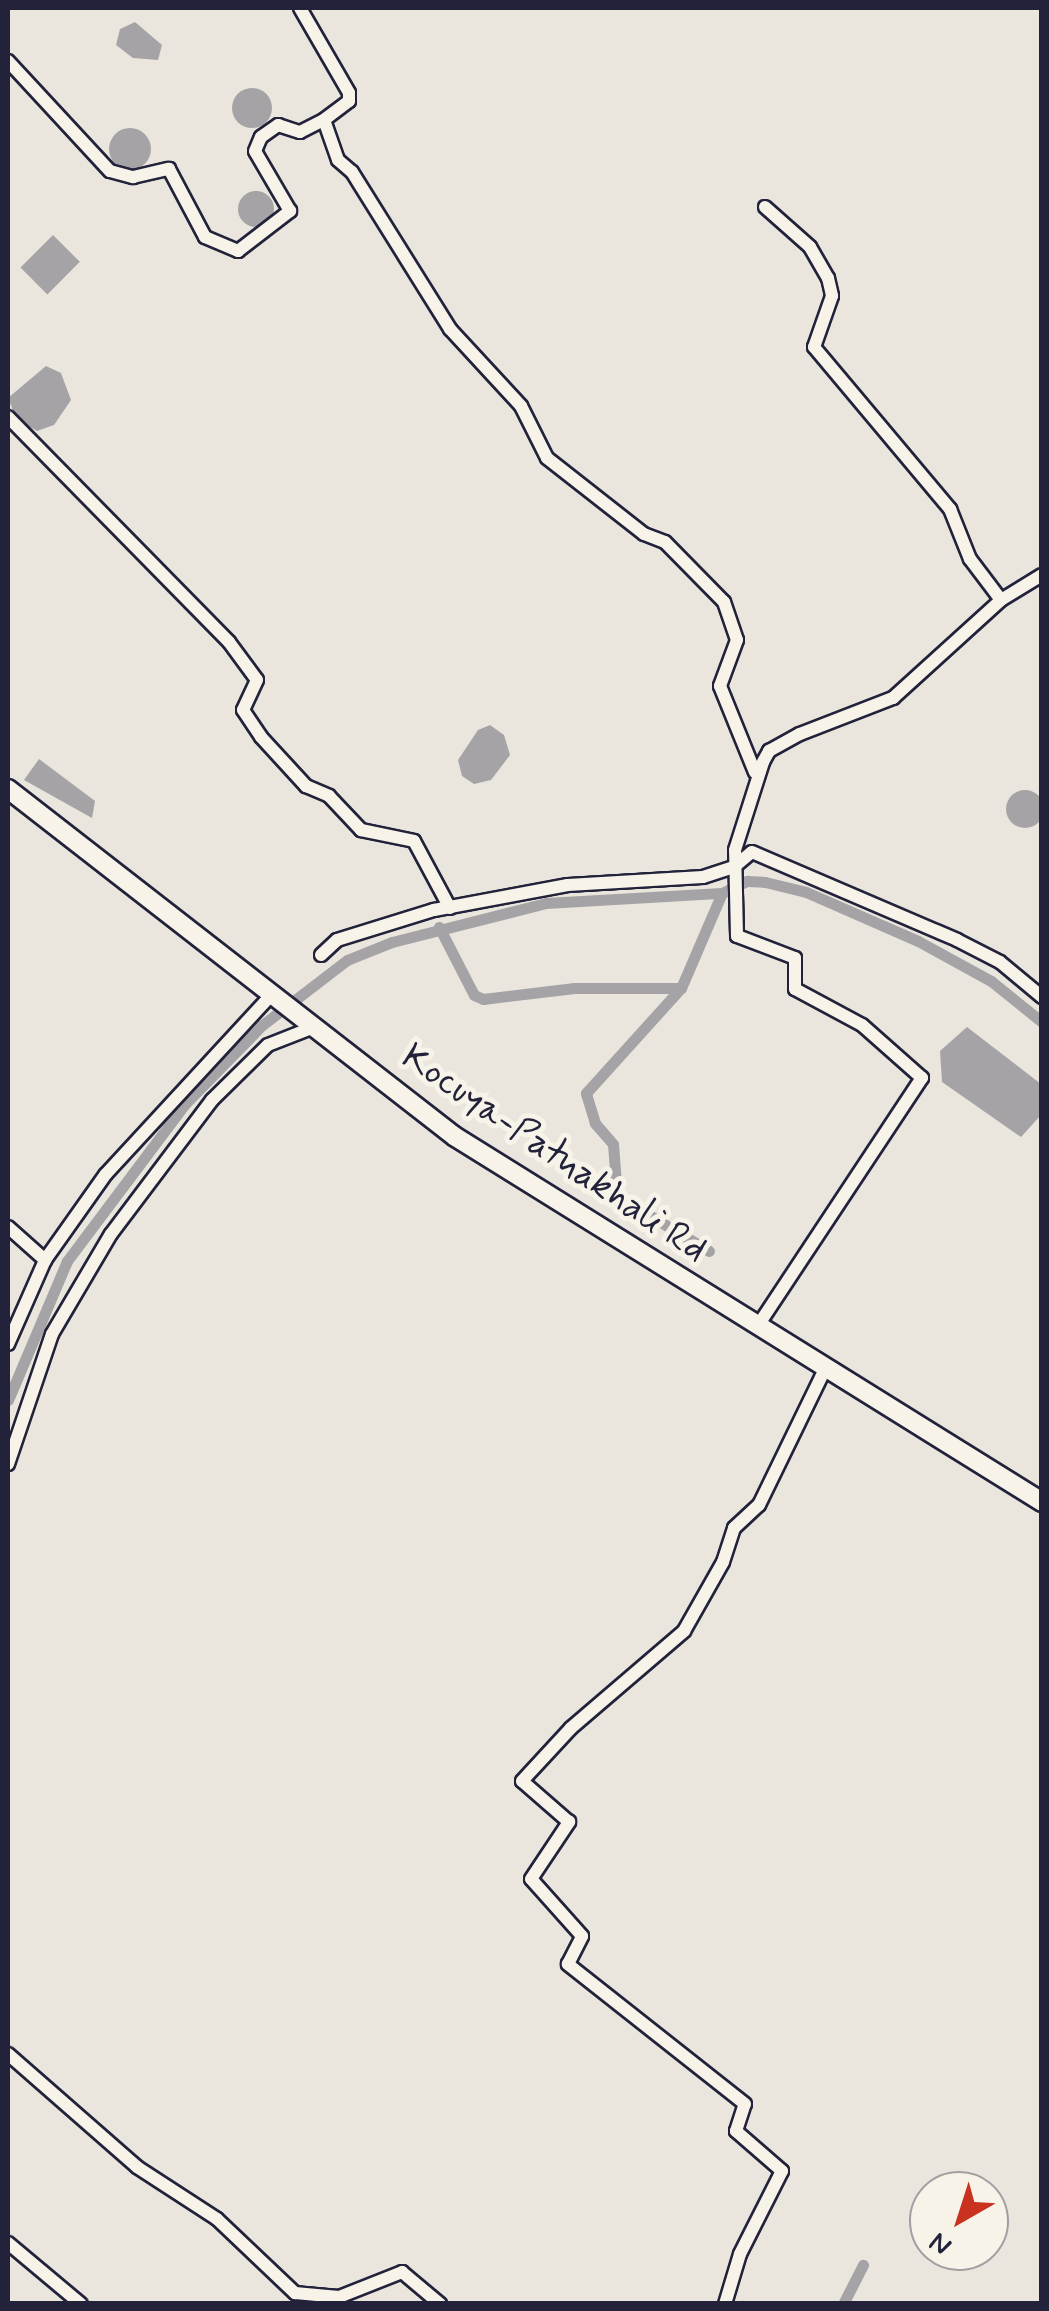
<!DOCTYPE html>
<style>
body{margin:0}
#map{position:relative;width:1049px;height:2311px;overflow:hidden;background:#eae6de;font-family:Mynerve,sans-serif}
div>[style]{position:absolute}
.water>*{inset:0;background:#a6a3a6;transform-origin:0 0}
.round{border-radius:50%}
.canal>*{height:11px;margin:-5.5px;padding:0 5.5px;transform-origin:5.5px;border-radius:5.5px;background:#a6a3a6}
.roads{filter:drop-shadow(2px 0 #22223b) drop-shadow(-2px 0 #22223b) drop-shadow(0 2px #22223b) drop-shadow(0 -2px #22223b)}
.minor>*{height:12px;margin:-6px;padding:0 6px;transform-origin:6px;border-radius:6px;background:#f7f3e8}
.secondary>*{height:18px;margin:-9px;padding:0 9px;transform-origin:9px;border-radius:9px;background:#f7f3e8}
span{translate:-50% -50%;white-space:nowrap;text-align:center;line-height:1.15;-webkit-text-stroke:10px #f7f3e8;paint-order:stroke}
.street-label{font-size:38px;color:#22223b}
.frame{position:absolute;inset:0;border:10px solid #22223b;pointer-events:none}
.north{position:absolute;left:909px;top:2171px;width:100px;height:100px;box-sizing:border-box;background:#f7f3e8;border:2px solid #a29fa3;border-radius:50%;rotate:219deg;font-size:28px;font-weight:700;line-height:40px;text-align:center;color:#22223b}
.north::after{content:'';display:block;margin:auto;width:35px;height:45px;background:#c8321e;clip-path:polygon(50% 0,100% 100%,50% 72%,0 100%)}
</style>
<div id="map">
<div class="water">
<i style="clip-path:polygon(135px 22px,162px 45px,158px 60px,133px 58px,116px 45px,120px 29px)"></i>
<i class="round" style="left:232px;top:88px;width:40px;height:40px"></i>
<i class="round" style="left:109px;top:128px;width:42px;height:42px"></i>
<i class="round" style="left:238px;top:191px;width:36px;height:36px"></i>
<i style="left:53px;top:235px;width:38px;height:46px;rotate:45deg"></i>
<i style="clip-path:polygon(46px 366px,61px 373px,71px 400px,54px 425px,37px 431px,17px 420px,8px 398px)"></i>
<i style="clip-path:polygon(490px 725px,504px 735px,510px 755px,491px 780px,474px 784px,462px 776px,458px 760px,478px 730px)"></i>
<i style="clip-path:polygon(39px 759px,95px 801px,92px 818px,24px 780px)"></i>
<i class="round" style="left:1006px;top:790px;width:38px;height:38px"></i>
<i style="clip-path:polygon(967px 1027px,1041px 1084px,1041px 1115px,1021px 1137px,942px 1082px,940px 1051px)"></i>
</div>
<div class="canal">
<i style="left:439px;top:927px;width:76px;rotate:62.8deg"></i>
<i style="left:474px;top:995px;width:10px;rotate:24deg"></i>
<i style="left:483px;top:999px;width:92px;rotate:-6.9deg"></i>
<i style="left:574px;top:988px;width:107px"></i>
<i style="left:709px;top:1251px;width:107px;rotate:-149.1deg"></i>
<i style="left:617px;top:1196px;width:52px;rotate:-94.4deg"></i>
<i style="left:613px;top:1144px;width:28px;rotate:-131deg"></i>
<i style="left:595px;top:1123px;width:31px;rotate:-107deg"></i>
<i style="left:586px;top:1093px;width:142px;rotate:-47.9deg"></i>
<i style="left:681px;top:988px;width:103px;rotate:-66.7deg"></i>
<i style="left:8px;top:1400px;width:151px;rotate:-67deg"></i>
<i style="left:67px;top:1261px;width:196px;rotate:-53.1deg"></i>
<i style="left:185px;top:1104px;width:109px;rotate:-45.7deg"></i>
<i style="left:261px;top:1026px;width:108px;rotate:-37.5deg"></i>
<i style="left:347px;top:960px;width:48px;rotate:-21.8deg"></i>
<i style="left:392px;top:942px;width:159px;rotate:-14.2deg"></i>
<i style="left:546px;top:903px;width:176px;rotate:-3.3deg"></i>
<i style="left:722px;top:893px;width:28px;rotate:-26deg"></i>
<i style="left:747px;top:881px;width:18px;rotate:3deg"></i>
<i style="left:765px;top:882px;width:42px;rotate:13.7deg"></i>
<i style="left:806px;top:892px;width:122px;rotate:23.6deg"></i>
<i style="left:918px;top:941px;width:83px;rotate:28.7deg"></i>
<i style="left:991px;top:981px;width:65px;rotate:38.8deg"></i>
<i style="left:843px;top:2304px;width:44px;rotate:-62.9deg"></i>
</div>
<div class="roads">
<div class="minor">
<i style="left:300px;top:8px;width:98px;rotate:60deg"></i>
<i style="left:349px;top:93px;width:8px;rotate:90deg"></i>
<i style="left:349px;top:101px;width:31px;rotate:143deg"></i>
<i style="left:324px;top:120px;width:42px;rotate:70.7deg"></i>
<i style="left:338px;top:160px;width:18px;rotate:41deg"></i>
<i style="left:352px;top:172px;width:185px;rotate:58deg"></i>
<i style="left:450px;top:329px;width:105px;rotate:47.3deg"></i>
<i style="left:521px;top:406px;width:58px;rotate:63.4deg"></i>
<i style="left:547px;top:458px;width:123px;rotate:38.1deg"></i>
<i style="left:644px;top:534px;width:22px;rotate:21deg"></i>
<i style="left:665px;top:542px;width:84px;rotate:45.5deg"></i>
<i style="left:724px;top:602px;width:40px;rotate:71.1deg"></i>
<i style="left:737px;top:640px;width:49px;rotate:110.3deg"></i>
<i style="left:720px;top:686px;width:93px;rotate:67.9deg"></i>
<i style="left:8px;top:61px;width:150px;rotate:47.2deg"></i>
<i style="left:110px;top:171px;width:24px;rotate:15deg"></i>
<i style="left:133px;top:177px;width:37px;rotate:-13deg"></i>
<i style="left:169px;top:169px;width:77px;rotate:62.1deg"></i>
<i style="left:205px;top:237px;width:36px;rotate:23deg"></i>
<i style="left:238px;top:251px;width:66px;rotate:-37.6deg"></i>
<i style="left:290px;top:211px;width:69px;rotate:-120.3deg"></i>
<i style="left:255px;top:151px;width:15px;rotate:-67deg"></i>
<i style="left:261px;top:137px;width:21px;rotate:-35deg"></i>
<i style="left:278px;top:125px;width:23px;rotate:18deg"></i>
<i style="left:300px;top:132px;width:27px;rotate:-27deg"></i>
<i style="left:765px;top:207px;width:60px;rotate:41.6deg"></i>
<i style="left:810px;top:247px;width:36px;rotate:60deg"></i>
<i style="left:828px;top:278px;width:18px;rotate:77deg"></i>
<i style="left:832px;top:296px;width:54px;rotate:109.4deg"></i>
<i style="left:814px;top:347px;width:212px;rotate:50deg"></i>
<i style="left:950px;top:509px;width:54px;rotate:68.2deg"></i>
<i style="left:970px;top:559px;width:51px;rotate:52.9deg"></i>
<i style="left:8px;top:417px;width:315px;rotate:45.5deg"></i>
<i style="left:229px;top:642px;width:47px;rotate:53.6deg"></i>
<i style="left:257px;top:680px;width:33px;rotate:115deg"></i>
<i style="left:243px;top:710px;width:32px;rotate:56deg"></i>
<i style="left:261px;top:737px;width:67px;rotate:47.4deg"></i>
<i style="left:306px;top:786px;width:25px;rotate:23deg"></i>
<i style="left:329px;top:796px;width:47px;rotate:46.7deg"></i>
<i style="left:361px;top:830px;width:54px;rotate:11.7deg"></i>
<i style="left:414px;top:841px;width:76px;rotate:61.8deg"></i>
<i style="left:321px;top:955px;width:22px;rotate:-43deg"></i>
<i style="left:337px;top:940px;width:102px;rotate:-17.2deg"></i>
<i style="left:434px;top:910px;width:136px;rotate:-10.6deg"></i>
<i style="left:568px;top:885px;width:135px;rotate:-3.4deg"></i>
<i style="left:703px;top:877px;width:33px;rotate:-18deg"></i>
<i style="left:734px;top:867px;width:23px;rotate:-40deg"></i>
<i style="left:752px;top:852px;width:223px;rotate:23.2deg"></i>
<i style="left:957px;top:940px;width:48px;rotate:27.1deg"></i>
<i style="left:1000px;top:962px;width:55px;rotate:39.8deg"></i>
<i style="left:8px;top:1227px;width:50px;rotate:41.7deg"></i>
<i style="left:757px;top:1327px;width:299px;rotate:-56.5deg"></i>
<i style="left:922px;top:1078px;width:80px;rotate:-138.5deg"></i>
<i style="left:862px;top:1025px;width:76px;rotate:-151.8deg"></i>
<i style="left:795px;top:989px;width:31px;rotate:-90deg"></i>
<i style="left:795px;top:958px;width:62px;rotate:-159.2deg"></i>
<i style="left:737px;top:936px;width:86px;rotate:-91.3deg"></i>
<i style="left:735px;top:850px;width:92px;rotate:-72.3deg"></i>
<i style="left:763px;top:762px;width:13px;rotate:-61deg"></i>
<i style="left:769px;top:751px;width:35px;rotate:-29deg"></i>
<i style="left:800px;top:734px;width:100px;rotate:-21.2deg"></i>
<i style="left:893px;top:698px;width:146px;rotate:-42.2deg"></i>
<i style="left:1001px;top:600px;width:48px;rotate:-31.4deg"></i>
<i style="left:8px;top:1344px;width:92px;rotate:-66.2deg"></i>
<i style="left:45px;top:1260px;width:105px;rotate:-54.7deg"></i>
<i style="left:106px;top:1174px;width:245px;rotate:-47.3deg"></i>
<i style="left:8px;top:1464px;width:137px;rotate:-71.3deg"></i>
<i style="left:52px;top:1334px;width:116px;rotate:-59.5deg"></i>
<i style="left:111px;top:1234px;width:168px;rotate:-53deg"></i>
<i style="left:212px;top:1100px;width:78px;rotate:-44.5deg"></i>
<i style="left:268px;top:1045px;width:49px;rotate:-21.4deg"></i>
<i style="left:8px;top:2054px;width:171px;rotate:41.2deg"></i>
<i style="left:137px;top:2167px;width:95px;rotate:33deg"></i>
<i style="left:217px;top:2219px;width:108px;rotate:43.5deg"></i>
<i style="left:295px;top:2293px;width:44px;rotate:5.2deg"></i>
<i style="left:339px;top:2297px;width:68px;rotate:-21.6deg"></i>
<i style="left:402px;top:2272px;width:50px;rotate:40.1deg"></i>
<i style="left:8px;top:2243px;width:95px;rotate:39.9deg"></i>
<i style="left:725px;top:2304px;width:52px;rotate:-73.3deg"></i>
<i style="left:740px;top:2254px;width:93px;rotate:-63.2deg"></i>
<i style="left:782px;top:2171px;width:61px;rotate:-139deg"></i>
<i style="left:736px;top:2131px;width:28px;rotate:-72deg"></i>
<i style="left:745px;top:2104px;width:226px;rotate:-141.7deg"></i>
<i style="left:568px;top:1964px;width:31px;rotate:-63deg"></i>
<i style="left:582px;top:1936px;width:76px;rotate:-131.8deg"></i>
<i style="left:531px;top:1879px;width:69px;rotate:-56.3deg"></i>
<i style="left:569px;top:1822px;width:62px;rotate:-138.9deg"></i>
<i style="left:522px;top:1781px;width:72px;rotate:-47.2deg"></i>
<i style="left:571px;top:1728px;width:149px;rotate:-40.6deg"></i>
<i style="left:684px;top:1631px;width:79px;rotate:-60.5deg"></i>
<i style="left:723px;top:1562px;width:36px;rotate:-72deg"></i>
<i style="left:734px;top:1528px;width:34px;rotate:-43deg"></i>
<i style="left:759px;top:1505px;width:149px;rotate:-64.1deg"></i>
</div>
<div class="secondary">
<i style="left:8px;top:789px;width:565px;rotate:37.88deg"></i>
<i style="left:454px;top:1136px;width:693px;rotate:31.9deg"></i>
</div>
</div>
<div class="street-label">
<span style="left:554px;top:1154px;rotate:34deg">Kocuya-Patuakhali Rd</span>
</div>
<div class="frame"></div>
<div class="north">N</div>
</div>
